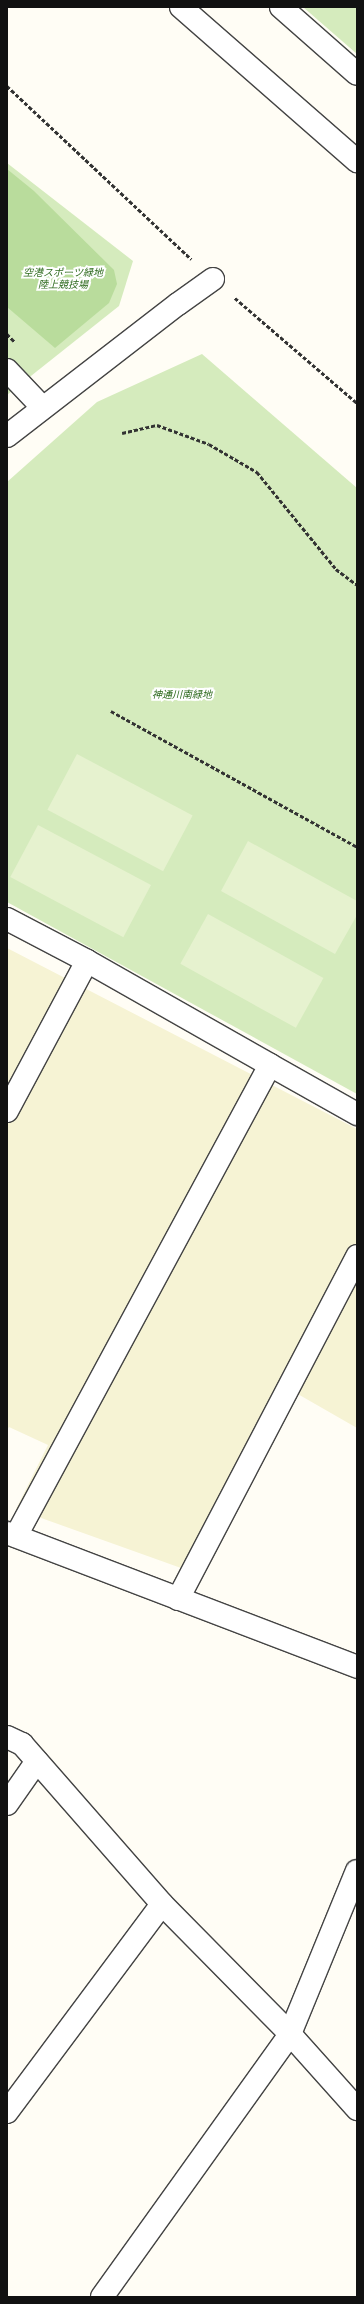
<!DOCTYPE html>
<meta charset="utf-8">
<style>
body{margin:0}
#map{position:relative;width:364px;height:2304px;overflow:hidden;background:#fffdf5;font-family:"IBM Plex Serif","Noto Sans JP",serif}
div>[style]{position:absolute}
.farmland>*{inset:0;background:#f6f3d4}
.green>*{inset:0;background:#d5ebbd}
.forest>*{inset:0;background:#b9dc9c}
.pitch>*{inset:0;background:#e6f2cf;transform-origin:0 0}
.path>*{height:2.5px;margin-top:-1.25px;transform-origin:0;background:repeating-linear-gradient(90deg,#333 0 4px,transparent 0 6px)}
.roads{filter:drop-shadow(1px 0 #444) drop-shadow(-1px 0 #444) drop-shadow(0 1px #444) drop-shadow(0 -1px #444)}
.minor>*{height:22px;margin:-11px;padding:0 11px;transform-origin:11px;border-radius:11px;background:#fff}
span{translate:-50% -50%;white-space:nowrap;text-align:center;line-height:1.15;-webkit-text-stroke:4px #fff;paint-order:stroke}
.park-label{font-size:10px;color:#2f6b1f;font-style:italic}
.frame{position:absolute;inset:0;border:8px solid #111;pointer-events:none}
</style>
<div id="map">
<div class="farmland">
<i style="clip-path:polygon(7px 948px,357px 1129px,357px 1428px,296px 1393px,195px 1573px,16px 1509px,48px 1445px,9px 1427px,7px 1430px)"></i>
</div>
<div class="green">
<i style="clip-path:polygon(303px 7px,357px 7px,357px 54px)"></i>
<i style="clip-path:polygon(7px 163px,133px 261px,119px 306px,7px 395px)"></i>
<i style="clip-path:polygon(202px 354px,357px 488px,357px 1094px,7px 902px,7px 482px,97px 402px)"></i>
</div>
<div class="forest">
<i style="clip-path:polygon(7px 169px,34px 191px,114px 270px,117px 284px,109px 303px,55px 348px,7px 307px)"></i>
</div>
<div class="pitch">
<i style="left:77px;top:754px;width:131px;height:63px;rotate:28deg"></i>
<i style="left:38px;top:825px;width:128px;height:59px;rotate:28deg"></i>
<i style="clip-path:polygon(248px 841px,357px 901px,357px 915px,335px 954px,221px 891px)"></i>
<i style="left:208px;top:914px;width:132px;height:57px;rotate:29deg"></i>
</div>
<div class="path">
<i style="left:7px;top:86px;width:253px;rotate:43.2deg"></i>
<i style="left:235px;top:298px;width:161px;rotate:40.7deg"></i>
<i style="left:7px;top:334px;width:11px;rotate:45deg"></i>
<i style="left:122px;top:433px;width:36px;rotate:-13deg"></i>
<i style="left:157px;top:425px;width:55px;rotate:20.1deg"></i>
<i style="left:209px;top:444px;width:56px;rotate:30.3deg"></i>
<i style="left:257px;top:472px;width:125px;rotate:50.8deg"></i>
<i style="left:336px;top:569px;width:26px;rotate:37deg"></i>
<i style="left:111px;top:711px;width:281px;rotate:28.9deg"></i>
</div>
<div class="roads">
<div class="minor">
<i style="left:181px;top:7px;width:234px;rotate:41.2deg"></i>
<i style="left:281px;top:7px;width:101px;rotate:41.4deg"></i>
<i style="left:7px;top:370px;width:52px;rotate:46.5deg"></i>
<i style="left:7px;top:436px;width:216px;rotate:-37.7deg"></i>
<i style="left:178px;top:304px;width:43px;rotate:-35.5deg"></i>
<i style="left:7px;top:919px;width:90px;rotate:27.7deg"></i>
<i style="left:7px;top:1111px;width:170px;rotate:-61.9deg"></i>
<i style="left:87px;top:961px;width:210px;rotate:29.6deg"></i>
<i style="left:7px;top:1533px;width:375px;rotate:20.9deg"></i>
<i style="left:16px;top:1536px;width:535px;rotate:-61.66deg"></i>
<i style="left:270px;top:1065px;width:100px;rotate:29.4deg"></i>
<i style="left:178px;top:1599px;width:387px;rotate:-62.4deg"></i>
<i style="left:7px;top:1737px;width:17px;rotate:25deg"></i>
<i style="left:22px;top:1744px;width:213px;rotate:48.8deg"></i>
<i style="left:162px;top:1904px;width:182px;rotate:45.4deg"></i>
<i style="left:290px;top:2034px;width:101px;rotate:48.2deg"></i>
<i style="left:7px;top:1804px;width:52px;rotate:-55.1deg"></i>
<i style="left:7px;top:2112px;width:259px;rotate:-53.3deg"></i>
<i style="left:102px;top:2297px;width:323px;rotate:-54.4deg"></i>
<i style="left:290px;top:2034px;width:176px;rotate:-67.7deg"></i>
</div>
</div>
<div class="park-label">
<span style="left:63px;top:278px">空港スポーツ緑地<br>陸上競技場</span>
<span style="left:182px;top:695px">神通川南緑地</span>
</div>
<div class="frame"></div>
</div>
